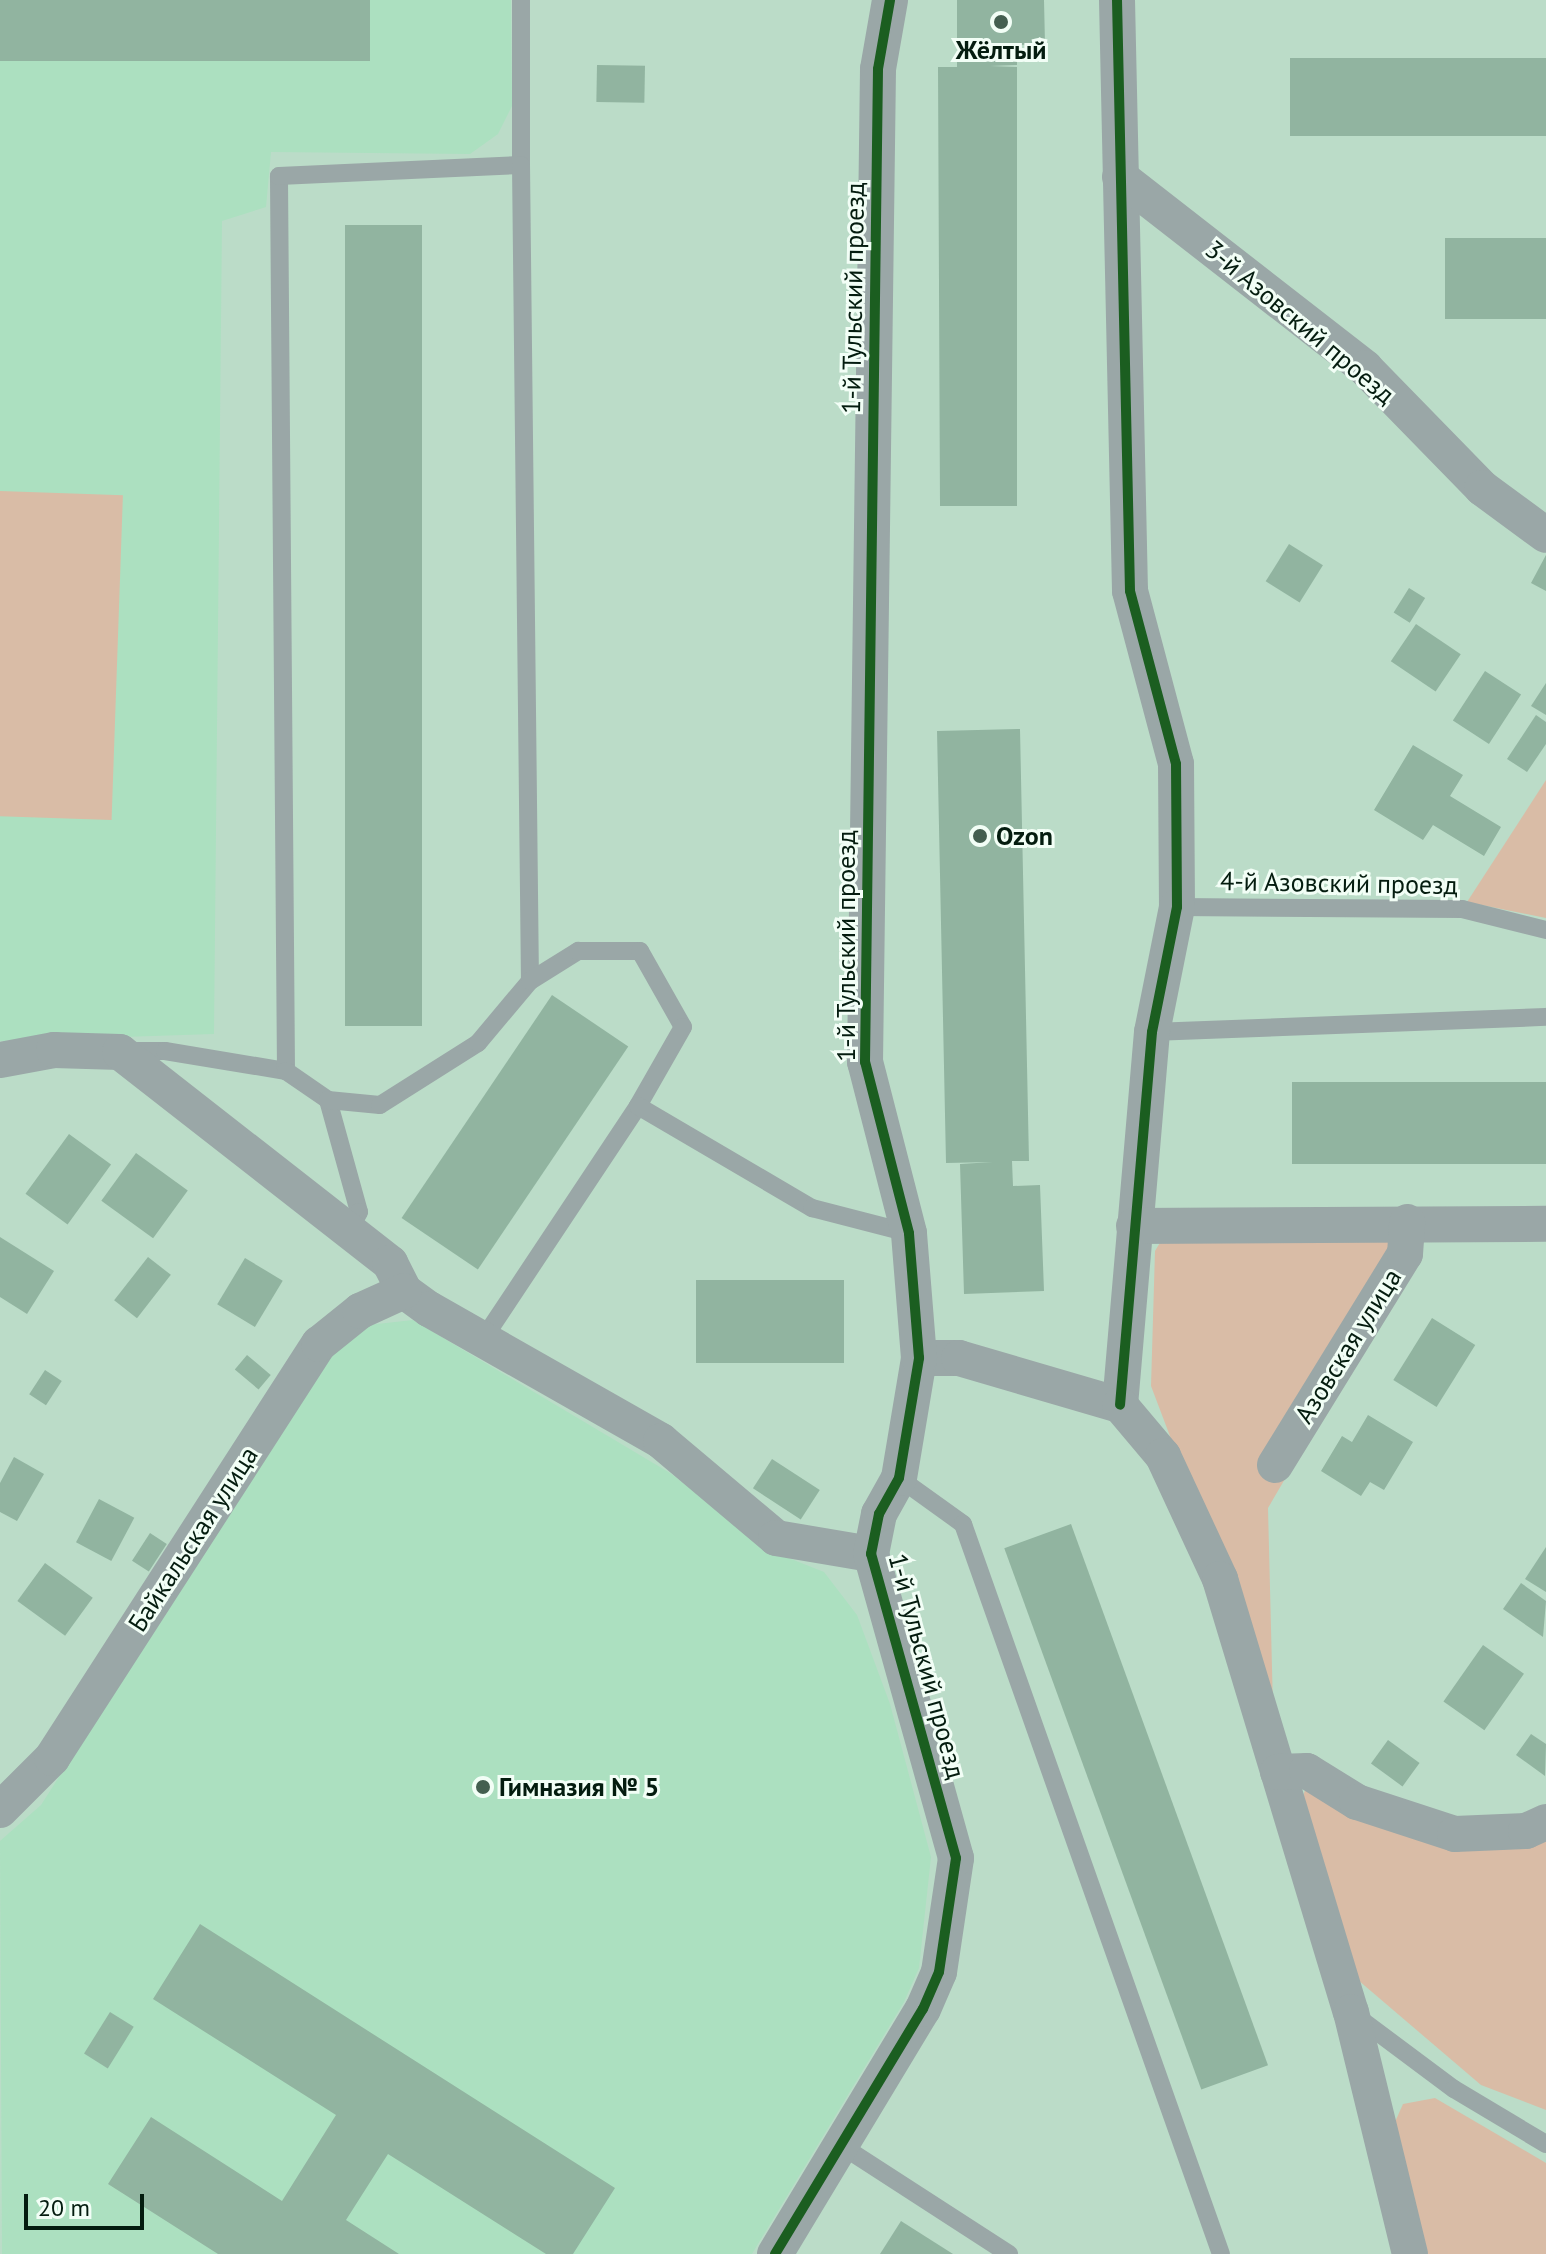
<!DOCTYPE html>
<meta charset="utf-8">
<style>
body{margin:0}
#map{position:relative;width:1546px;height:2254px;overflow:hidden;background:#bbdcc8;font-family:"PT Sans",sans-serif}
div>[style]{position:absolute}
.built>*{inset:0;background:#ace0c0}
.green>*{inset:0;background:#d9bca6;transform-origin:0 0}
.building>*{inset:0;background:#91b4a0;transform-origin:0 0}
.lane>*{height:18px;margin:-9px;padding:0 9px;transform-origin:9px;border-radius:9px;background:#9aa7a7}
.street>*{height:36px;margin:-18px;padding:0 18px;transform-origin:18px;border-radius:18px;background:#9aa7a7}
.cycleway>*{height:10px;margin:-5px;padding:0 5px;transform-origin:5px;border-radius:5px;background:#1b5e20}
.dots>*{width:22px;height:22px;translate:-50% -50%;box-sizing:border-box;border:4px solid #f2fef6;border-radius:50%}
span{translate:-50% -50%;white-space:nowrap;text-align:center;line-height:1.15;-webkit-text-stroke:6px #f2fef6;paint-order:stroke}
.poi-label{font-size:26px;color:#041c0f;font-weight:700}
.left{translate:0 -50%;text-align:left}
.street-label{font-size:26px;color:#041c0f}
.scale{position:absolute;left:24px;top:2194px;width:120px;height:36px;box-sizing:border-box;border:4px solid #041c0f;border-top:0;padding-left:10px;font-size:24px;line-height:28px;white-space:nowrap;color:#041c0f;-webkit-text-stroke:6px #f2fef6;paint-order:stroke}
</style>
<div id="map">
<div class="built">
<i style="clip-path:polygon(0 0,511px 0,512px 106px,498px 134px,470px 154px,271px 152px,266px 207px,222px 221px,214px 1034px,0 1041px)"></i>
<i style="clip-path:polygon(413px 1320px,670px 1473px,771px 1551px,824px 1572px,857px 1615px,890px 1704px,931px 1857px,919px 1968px,904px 2002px,752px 2254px,2px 2254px,0 1841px,41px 1805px,334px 1347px,368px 1325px)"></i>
</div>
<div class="green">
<i style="left:0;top:491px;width:123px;height:325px;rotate:2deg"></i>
<i style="clip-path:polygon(1546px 780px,1546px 918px,1467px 902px)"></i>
<i style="clip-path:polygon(1429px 1233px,1268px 1508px,1273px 1708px,1151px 1386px,1155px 1251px,1161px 1241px)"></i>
<i style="clip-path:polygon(1308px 1780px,1546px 1839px,1546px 2110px,1481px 2085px,1358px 1980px,1300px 1807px)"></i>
<i style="clip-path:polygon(1435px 2098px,1546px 2163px,1546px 2254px,1426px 2254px,1391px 2131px,1403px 2104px)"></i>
</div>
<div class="building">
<i style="left:0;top:0;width:370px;height:61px"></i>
<i style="clip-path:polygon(957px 0,1044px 0,1045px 44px,1017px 45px,1017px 65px,990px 66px,1017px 67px,1017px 506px,940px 506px,938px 67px,957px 67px)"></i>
<i style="left:1546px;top:58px;width:78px;height:256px;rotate:90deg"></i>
<i style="left:597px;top:65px;width:48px;height:37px;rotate:1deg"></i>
<i style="left:345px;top:225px;width:77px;height:801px"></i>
<i style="left:1445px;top:238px;width:101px;height:81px"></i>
<i style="left:1289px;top:544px;width:40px;height:44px;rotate:32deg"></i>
<i style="clip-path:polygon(1546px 555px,1546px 591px,1531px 583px)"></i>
<i style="left:1409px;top:588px;width:19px;height:29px;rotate:32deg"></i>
<i style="left:1416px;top:624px;width:54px;height:45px;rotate:34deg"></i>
<i style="left:1485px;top:671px;width:43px;height:59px;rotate:33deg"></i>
<i style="clip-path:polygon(1546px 683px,1546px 715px,1531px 706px)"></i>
<i style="clip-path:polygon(1536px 715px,1546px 722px,1546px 744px,1527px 772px,1507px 759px)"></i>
<i style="clip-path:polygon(1020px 729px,1029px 1161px,1012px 1161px,1013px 1186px,1040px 1185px,1044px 1291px,964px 1294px,960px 1164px,993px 1162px,946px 1163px,937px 731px)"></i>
<i style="clip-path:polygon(1413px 745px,1463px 775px,1450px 796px,1501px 827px,1484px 856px,1433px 825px,1423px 840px,1374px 810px)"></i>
<i style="left:552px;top:995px;width:92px;height:269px;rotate:34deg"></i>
<i style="left:1546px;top:1082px;width:82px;height:254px;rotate:90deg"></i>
<i style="left:69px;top:1134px;width:52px;height:74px;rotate:36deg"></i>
<i style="left:136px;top:1153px;width:64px;height:59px;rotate:36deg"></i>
<i style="clip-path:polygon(0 1237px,54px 1271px,27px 1314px,0 1297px)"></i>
<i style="left:148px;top:1257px;width:29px;height:55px;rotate:38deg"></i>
<i style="left:245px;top:1258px;width:44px;height:54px;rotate:31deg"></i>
<i style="left:696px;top:1280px;width:148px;height:83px"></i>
<i style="left:1432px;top:1318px;width:51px;height:73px;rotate:32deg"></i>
<i style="left:247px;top:1355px;width:31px;height:19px;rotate:40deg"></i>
<i style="left:45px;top:1370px;width:20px;height:29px;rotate:33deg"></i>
<i style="clip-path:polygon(1368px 1415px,1413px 1442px,1384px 1490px,1370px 1482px,1361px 1496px,1321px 1471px,1342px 1436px,1352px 1442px)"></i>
<i style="clip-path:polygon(14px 1457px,44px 1474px,17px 1521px,0 1512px,0 1483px)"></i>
<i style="left:772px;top:1459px;width:57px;height:35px;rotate:33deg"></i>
<i style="left:99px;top:1499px;width:40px;height:49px;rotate:28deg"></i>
<i style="left:1071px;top:1524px;width:576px;height:71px;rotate:70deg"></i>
<i style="left:150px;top:1533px;width:20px;height:33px;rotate:33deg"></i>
<i style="clip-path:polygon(1546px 1547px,1546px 1592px,1525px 1579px)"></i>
<i style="left:45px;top:1563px;width:59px;height:47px;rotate:36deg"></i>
<i style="clip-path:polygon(1521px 1583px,1546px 1601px,1543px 1637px,1503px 1609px)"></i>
<i style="left:1483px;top:1645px;width:50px;height:69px;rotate:35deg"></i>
<i style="clip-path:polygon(1531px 1734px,1546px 1744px,1545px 1776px,1516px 1755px)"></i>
<i style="left:1388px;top:1740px;width:39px;height:29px;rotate:36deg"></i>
<i style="clip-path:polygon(200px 1924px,615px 2188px,573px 2254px,546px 2254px,388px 2154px,346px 2220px,399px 2254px,218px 2254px,108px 2184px,151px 2117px,282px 2201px,336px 2115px,153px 1999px)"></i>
<i style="left:110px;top:2012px;width:28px;height:49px;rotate:32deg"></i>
<i style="clip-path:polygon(901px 2221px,953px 2254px,880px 2254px)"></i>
</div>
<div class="lane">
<i style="left:521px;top:165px;width:165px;rotate:-90deg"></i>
<i style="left:1177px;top:907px;width:285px;rotate:0.4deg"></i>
<i style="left:1462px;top:909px;width:87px;rotate:14deg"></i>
<i style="left:1152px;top:1032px;width:394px;rotate:-2.2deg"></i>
<i style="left:126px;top:1051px;width:39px"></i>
<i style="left:165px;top:1051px;width:123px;rotate:9.4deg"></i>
<i style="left:286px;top:1071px;width:895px;rotate:-90.45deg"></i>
<i style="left:279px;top:176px;width:242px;rotate:-2.6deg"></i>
<i style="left:521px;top:165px;width:816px;rotate:89.37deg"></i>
<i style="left:286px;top:1071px;width:51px;rotate:34.6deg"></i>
<i style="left:328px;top:1100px;width:116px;rotate:74.5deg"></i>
<i style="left:359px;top:1212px;width:24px;rotate:118deg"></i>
<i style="left:328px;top:1100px;width:52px;rotate:5.5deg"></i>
<i style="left:380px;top:1105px;width:116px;rotate:-32.3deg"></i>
<i style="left:478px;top:1043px;width:81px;rotate:-50deg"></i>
<i style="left:530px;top:981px;width:57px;rotate:-32deg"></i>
<i style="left:578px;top:951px;width:62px"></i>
<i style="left:640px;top:951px;width:87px;rotate:60.5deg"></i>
<i style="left:683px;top:1027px;width:91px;rotate:119.7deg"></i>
<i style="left:638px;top:1106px;width:278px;rotate:123.6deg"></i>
<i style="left:638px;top:1106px;width:202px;rotate:30.4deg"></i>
<i style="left:812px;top:1208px;width:100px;rotate:14.5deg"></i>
<i style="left:899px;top:1478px;width:79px;rotate:35.7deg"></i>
<i style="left:963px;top:1524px;width:774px;rotate:70.54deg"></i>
<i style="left:1356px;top:2016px;width:122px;rotate:36.7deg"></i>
<i style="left:1454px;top:2089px;width:107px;rotate:30.9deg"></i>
<i style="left:842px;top:2146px;width:199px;rotate:32.9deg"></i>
</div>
<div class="street">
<i style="left:1117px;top:0;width:591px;rotate:88.74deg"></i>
<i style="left:1130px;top:591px;width:179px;rotate:75.1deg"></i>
<i style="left:1176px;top:764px;width:143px;rotate:89.6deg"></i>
<i style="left:1177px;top:907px;width:127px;rotate:101.3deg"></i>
<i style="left:1152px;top:1032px;width:374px;rotate:94.9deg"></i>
<i style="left:1120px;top:177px;width:311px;rotate:37.9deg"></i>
<i style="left:1365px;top:368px;width:168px;rotate:45.7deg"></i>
<i style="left:1482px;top:488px;width:79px;rotate:36.3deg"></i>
<i style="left:0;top:1060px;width:55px;rotate:-10.5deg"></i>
<i style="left:54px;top:1050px;width:66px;rotate:1.7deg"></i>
<i style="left:120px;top:1052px;width:343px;rotate:38deg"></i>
<i style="left:390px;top:1263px;width:31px;rotate:63deg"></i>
<i style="left:404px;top:1291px;width:31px;rotate:36deg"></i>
<i style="left:429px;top:1309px;width:267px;rotate:29.6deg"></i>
<i style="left:661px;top:1441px;width:150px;rotate:40.1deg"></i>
<i style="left:776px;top:1538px;width:96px;rotate:9.6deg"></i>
<i style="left:1134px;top:1226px;width:412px;rotate:-0.3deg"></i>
<i style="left:919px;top:1358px;width:40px"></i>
<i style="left:959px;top:1358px;width:168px;rotate:16.3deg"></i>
<i style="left:1120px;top:1405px;width:67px;rotate:49.9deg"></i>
<i style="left:1163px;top:1456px;width:136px;rotate:65.1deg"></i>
<i style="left:1220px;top:1579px;width:452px;rotate:73.2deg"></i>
<i style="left:1351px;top:2012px;width:249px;rotate:76.3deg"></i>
<i style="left:1275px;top:1465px;width:248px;rotate:-58.4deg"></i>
<i style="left:1405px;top:1254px;width:32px;rotate:-86deg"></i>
<i style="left:1278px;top:1772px;width:29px;rotate:-2deg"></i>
<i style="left:1307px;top:1771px;width:59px;rotate:31.8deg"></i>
<i style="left:1357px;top:1802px;width:103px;rotate:18.1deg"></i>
<i style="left:1455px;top:1834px;width:71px;rotate:-2.4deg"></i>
<i style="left:1526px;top:1831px;width:22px;rotate:-24deg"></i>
<i style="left:0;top:1810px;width:74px;rotate:-45deg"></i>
<i style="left:52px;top:1758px;width:493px;rotate:-57.2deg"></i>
<i style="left:319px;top:1344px;width:53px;rotate:-38.8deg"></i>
<i style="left:360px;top:1311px;width:48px;rotate:-24.4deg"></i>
<i style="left:775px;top:2254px;width:286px;rotate:-58.9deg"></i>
<i style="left:923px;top:2009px;width:40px;rotate:-66.6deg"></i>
<i style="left:939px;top:1972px;width:115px;rotate:-81.5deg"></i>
<i style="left:956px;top:1858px;width:316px;rotate:-105.6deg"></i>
<i style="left:871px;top:1554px;width:41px;rotate:-78.7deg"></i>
<i style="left:879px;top:1514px;width:41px;rotate:-60.9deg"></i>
<i style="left:899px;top:1478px;width:122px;rotate:-80.5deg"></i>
<i style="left:919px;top:1358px;width:125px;rotate:-94.6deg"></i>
<i style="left:909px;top:1233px;width:177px;rotate:-104.4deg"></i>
<i style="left:865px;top:1062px;width:993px;rotate:-89.25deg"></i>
<i style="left:878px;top:69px;width:70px;rotate:-80.1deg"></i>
</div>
<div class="cycleway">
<i style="left:1117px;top:0;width:591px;rotate:88.74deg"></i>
<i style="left:1130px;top:591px;width:179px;rotate:75.1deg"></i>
<i style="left:1176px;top:764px;width:143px;rotate:89.6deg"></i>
<i style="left:1177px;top:907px;width:127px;rotate:101.3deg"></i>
<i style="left:1152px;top:1032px;width:374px;rotate:94.9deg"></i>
<i style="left:775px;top:2254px;width:286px;rotate:-58.9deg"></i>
<i style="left:923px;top:2009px;width:40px;rotate:-66.6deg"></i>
<i style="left:939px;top:1972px;width:115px;rotate:-81.5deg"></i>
<i style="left:956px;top:1858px;width:316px;rotate:-105.6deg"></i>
<i style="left:871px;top:1554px;width:41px;rotate:-78.7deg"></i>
<i style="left:879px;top:1514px;width:41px;rotate:-60.9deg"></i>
<i style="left:899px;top:1478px;width:122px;rotate:-80.5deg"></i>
<i style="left:919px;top:1358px;width:125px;rotate:-94.6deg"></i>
<i style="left:909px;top:1233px;width:177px;rotate:-104.4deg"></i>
<i style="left:865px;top:1062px;width:993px;rotate:-89.25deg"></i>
<i style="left:878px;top:69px;width:70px;rotate:-80.1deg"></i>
</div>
<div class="dots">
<i style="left:1001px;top:22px;background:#445f50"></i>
<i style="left:980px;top:836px;background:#445f50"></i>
<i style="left:483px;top:1787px;background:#445f50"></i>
</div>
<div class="poi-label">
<span style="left:1001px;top:50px">Жёлтый</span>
<span class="left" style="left:996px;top:836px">Ozon</span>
<span class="left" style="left:499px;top:1787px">Гимназия № 5</span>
</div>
<div class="street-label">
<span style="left:853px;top:298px;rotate:-89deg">1-й Тульский проезд</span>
<span style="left:1300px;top:322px;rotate:40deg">3-й Азовский проезд</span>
<span style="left:1339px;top:883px;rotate:1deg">4-й Азовский проезд</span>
<span style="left:846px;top:946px;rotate:-90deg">1-й Тульский проезд</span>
<span style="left:1348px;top:1346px;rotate:-58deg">Азовская улица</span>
<span style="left:193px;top:1539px;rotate:-57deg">Байкальская улица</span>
<span style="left:927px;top:1666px;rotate:75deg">1-й Тульский проезд</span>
</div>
<div class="scale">20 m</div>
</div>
